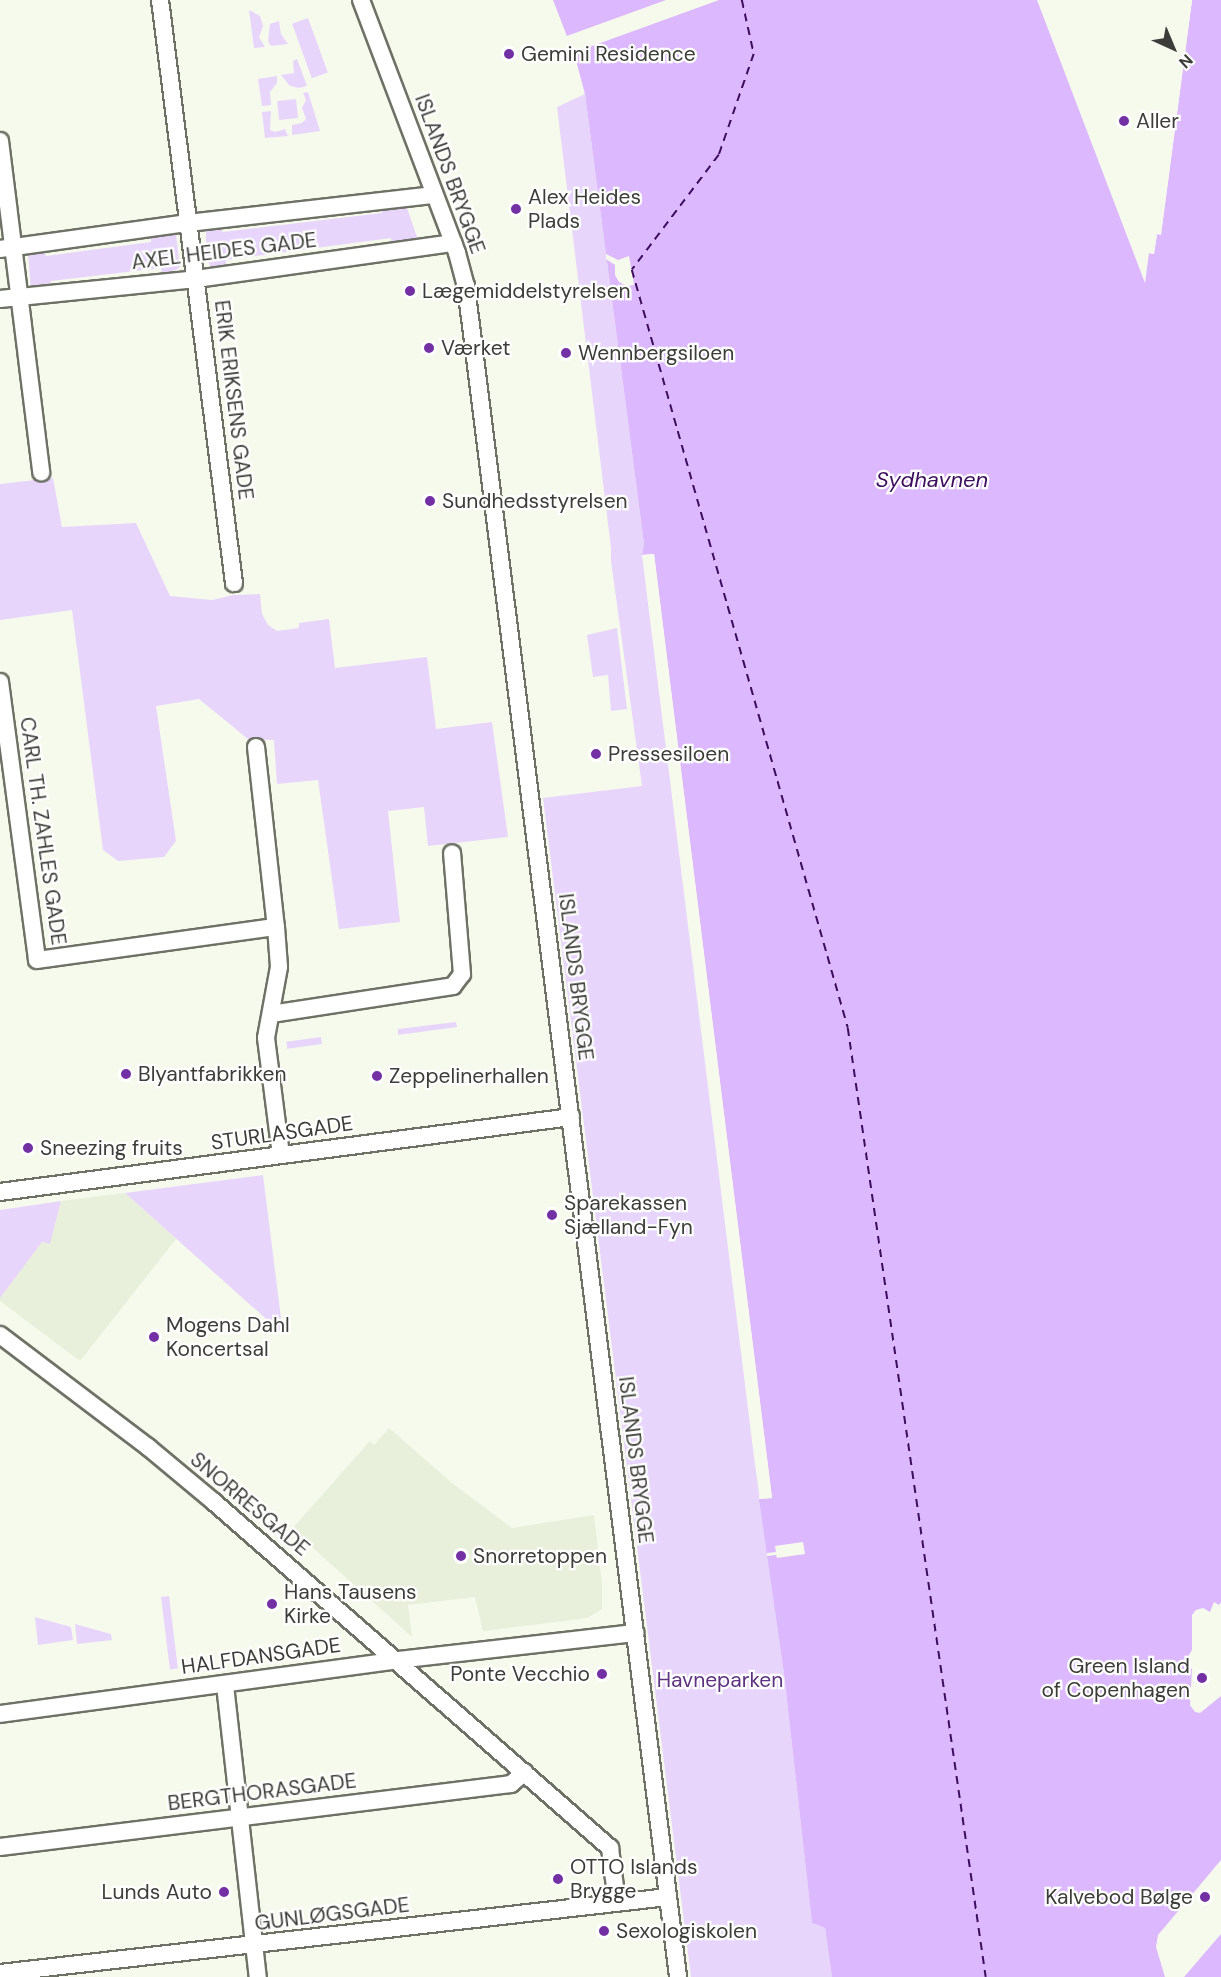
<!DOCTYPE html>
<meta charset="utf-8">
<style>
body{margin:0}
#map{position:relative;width:1221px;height:1977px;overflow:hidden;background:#f6faed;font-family:"DM Sans",sans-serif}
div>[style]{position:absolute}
.built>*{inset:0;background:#e8efdb}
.green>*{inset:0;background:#e8d5fb;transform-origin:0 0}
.water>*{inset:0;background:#dcb9fe}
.pier>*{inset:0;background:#f6faed}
.ferry>*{height:1.5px;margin-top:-0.75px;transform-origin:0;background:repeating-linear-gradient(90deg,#3d0d5d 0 8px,transparent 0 14px)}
.roads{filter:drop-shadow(2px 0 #6e7266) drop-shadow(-2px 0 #6e7266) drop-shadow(0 2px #6e7266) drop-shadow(0 -2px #6e7266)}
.street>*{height:16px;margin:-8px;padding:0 8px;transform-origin:8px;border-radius:8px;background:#fff}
.dots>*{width:16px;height:16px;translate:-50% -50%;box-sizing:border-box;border:3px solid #fff;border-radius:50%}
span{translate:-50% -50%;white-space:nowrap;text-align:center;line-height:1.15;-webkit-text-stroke:4.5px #fff;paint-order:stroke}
.poi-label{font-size:21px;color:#3c3d38}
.left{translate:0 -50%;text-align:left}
.right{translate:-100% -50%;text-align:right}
.street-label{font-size:21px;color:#3c3d38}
.park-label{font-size:21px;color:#5d3280}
.water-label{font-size:22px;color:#3d0d5d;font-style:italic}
.north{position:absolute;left:1143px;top:18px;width:60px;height:60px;-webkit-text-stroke:4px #fff;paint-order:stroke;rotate:136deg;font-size:16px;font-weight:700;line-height:24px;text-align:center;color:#3c3d38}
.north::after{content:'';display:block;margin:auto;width:21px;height:27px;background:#3c3d38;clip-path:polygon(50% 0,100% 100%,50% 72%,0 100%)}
</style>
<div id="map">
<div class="built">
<i style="clip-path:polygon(125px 1193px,176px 1239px,80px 1361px,0 1301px,0 1298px,42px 1242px,50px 1243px,61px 1201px)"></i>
<i style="clip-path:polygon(389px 1428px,452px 1483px,512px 1528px,594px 1515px,602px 1583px,602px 1609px,587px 1618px,483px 1631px,475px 1597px,408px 1605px,412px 1637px,292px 1529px,370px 1441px,374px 1445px)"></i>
</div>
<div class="green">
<i style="clip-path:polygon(249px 10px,260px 16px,263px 26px,259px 37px,265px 47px,254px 48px)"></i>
<i style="left:308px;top:18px;width:58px;height:17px;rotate:70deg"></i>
<i style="clip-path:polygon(279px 21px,281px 34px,288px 44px,271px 46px,268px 41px,270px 24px)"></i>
<i style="clip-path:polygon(297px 59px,307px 86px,299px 88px,290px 86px,281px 75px,294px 73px,293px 61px)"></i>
<i style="clip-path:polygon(277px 76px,277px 83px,270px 92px,271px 105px,262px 106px,258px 79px)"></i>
<i style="clip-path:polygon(308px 92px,320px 131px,292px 135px,292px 125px,302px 123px,306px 119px,302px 108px,306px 100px,303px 93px)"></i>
<i style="clip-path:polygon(585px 94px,644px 544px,642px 555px,754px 1457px,784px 1674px,812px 1923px,825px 1928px,832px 1977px,691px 1977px,543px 798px,642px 786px,611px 561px,611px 548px,557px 107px)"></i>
<i style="left:296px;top:99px;width:19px;height:19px;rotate:84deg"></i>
<i style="clip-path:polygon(271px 111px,270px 130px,275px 132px,285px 129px,288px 136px,265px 138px,262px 112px)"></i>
<i style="clip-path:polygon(406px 205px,418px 240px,392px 243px,391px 238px,226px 260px,226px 265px,211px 267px,206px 258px,206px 230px,219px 228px,223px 232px,382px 213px,382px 208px)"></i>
<i style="clip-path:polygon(173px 233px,176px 235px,180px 267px,176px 270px,162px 273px,161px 268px,51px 281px,49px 287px,31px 290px,28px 253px,44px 251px,46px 256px,151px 242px,151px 236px)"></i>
<i style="clip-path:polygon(53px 478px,62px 527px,136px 523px,170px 596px,212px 600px,233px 595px,260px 594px,262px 614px,268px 625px,277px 631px,299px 628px,299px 623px,329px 619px,335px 668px,427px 657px,436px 729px,492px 722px,508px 837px,428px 846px,424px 807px,388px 811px,400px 922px,339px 929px,318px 780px,277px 784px,274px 740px,248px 739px,199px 699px,156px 706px,176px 841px,164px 857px,118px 861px,103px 850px,72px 610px,0 620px,0 484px)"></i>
<i style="clip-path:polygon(617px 628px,627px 709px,611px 711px,608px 675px,593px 677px,587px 635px)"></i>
<i style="clip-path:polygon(456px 1022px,457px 1027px,398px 1035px,398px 1029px)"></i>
<i style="left:321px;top:1037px;width:7px;height:35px;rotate:82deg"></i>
<i style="clip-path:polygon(263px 1175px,283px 1334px,125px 1193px)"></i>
<i style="clip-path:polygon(61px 1201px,50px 1244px,42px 1242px,0 1298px,0 1210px)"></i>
<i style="left:169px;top:1596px;width:73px;height:8px;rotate:83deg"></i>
<i style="clip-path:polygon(35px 1617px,71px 1627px,73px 1640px,38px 1645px)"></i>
<i style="clip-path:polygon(75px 1624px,111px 1634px,112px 1640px,77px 1644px)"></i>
</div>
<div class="water">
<i style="clip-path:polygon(553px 0,1037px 0,1145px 283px,1149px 253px,1154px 254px,1157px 234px,1161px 234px,1192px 0,1221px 0,1221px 1977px,832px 1977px,825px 1928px,812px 1923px,784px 1674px,759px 1499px,772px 1498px,654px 554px,642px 555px,644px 544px,585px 94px,575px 57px)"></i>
</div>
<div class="pier">
<i style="clip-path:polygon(666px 0,719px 0,570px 54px,564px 37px)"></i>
<i style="clip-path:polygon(1189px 0,1192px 0,1161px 235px,1157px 234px,1154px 254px,1149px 253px,1150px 250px,1154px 233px,1158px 231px)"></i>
<i style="clip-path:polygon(606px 254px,618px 260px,629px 256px,634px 285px,627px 286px,619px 282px,615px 275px,615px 265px,606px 259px)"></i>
<i style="clip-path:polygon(654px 554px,772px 1498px,759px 1499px,759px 1496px,769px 1495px,651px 557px,642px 558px,642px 555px)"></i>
<i style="clip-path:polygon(803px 1542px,805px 1554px,777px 1558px,776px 1555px,767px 1556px,767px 1553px,776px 1552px,775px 1546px)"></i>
<i style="clip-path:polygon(1214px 1602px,1219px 1605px,1221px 1602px,1221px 1696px,1200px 1713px,1195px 1712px,1190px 1705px,1192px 1669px,1185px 1662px,1192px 1650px,1192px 1615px,1196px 1610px,1203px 1608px,1210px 1612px)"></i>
<i style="clip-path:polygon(1221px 1860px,1221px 1934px,1184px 1977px,1165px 1977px,1156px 1947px,1158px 1935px)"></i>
</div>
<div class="ferry">
<i style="left:742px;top:0;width:55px;rotate:77.5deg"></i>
<i style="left:754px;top:54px;width:107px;rotate:109.1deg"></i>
<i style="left:719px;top:155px;width:144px;rotate:127.1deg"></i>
<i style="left:632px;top:270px;width:788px;rotate:74.09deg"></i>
<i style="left:848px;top:1028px;width:959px;rotate:81.73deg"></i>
</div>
<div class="roads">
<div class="street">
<i style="left:160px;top:0;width:588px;rotate:82.77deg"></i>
<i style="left:361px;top:0;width:271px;rotate:69.2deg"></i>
<i style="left:457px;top:253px;width:34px;rotate:75deg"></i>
<i style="left:466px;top:286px;width:1704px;rotate:82.85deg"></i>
<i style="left:0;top:141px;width:334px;rotate:82.9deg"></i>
<i style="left:0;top:249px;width:190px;rotate:-7.9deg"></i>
<i style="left:188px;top:223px;width:248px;rotate:-6.5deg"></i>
<i style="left:0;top:299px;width:197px;rotate:-5.8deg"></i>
<i style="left:196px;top:279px;width:260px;rotate:-8deg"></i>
<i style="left:0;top:682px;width:280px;rotate:82.4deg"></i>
<i style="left:37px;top:960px;width:241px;rotate:-7.9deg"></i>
<i style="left:256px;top:747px;width:181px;rotate:83.7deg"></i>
<i style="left:276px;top:927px;width:40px;rotate:85.7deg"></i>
<i style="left:279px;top:967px;width:72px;rotate:100.4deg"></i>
<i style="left:266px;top:1038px;width:118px;rotate:82.7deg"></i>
<i style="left:271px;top:1014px;width:184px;rotate:-8.7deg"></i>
<i style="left:453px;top:986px;width:15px;rotate:-53deg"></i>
<i style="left:462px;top:974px;width:121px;rotate:-94.7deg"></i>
<i style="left:0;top:1192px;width:576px;rotate:-7.48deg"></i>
<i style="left:0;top:1335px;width:186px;rotate:37.1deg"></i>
<i style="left:148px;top:1447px;width:86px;rotate:39.8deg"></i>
<i style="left:214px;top:1502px;width:526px;rotate:41.14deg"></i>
<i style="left:610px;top:1848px;width:55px;rotate:82.7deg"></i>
<i style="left:225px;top:1685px;width:294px;rotate:83.6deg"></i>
<i style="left:0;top:1714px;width:402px;rotate:-7.7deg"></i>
<i style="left:398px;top:1660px;width:239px;rotate:-6.5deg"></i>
<i style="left:0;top:1847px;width:515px;rotate:-7.03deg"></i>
<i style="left:511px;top:1784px;width:18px;rotate:-41deg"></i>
<i style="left:0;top:1973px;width:672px;rotate:-6.49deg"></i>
</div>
</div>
<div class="dots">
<i style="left:509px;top:54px;background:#7330a4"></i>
<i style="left:1124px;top:121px;background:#7330a4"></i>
<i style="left:516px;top:209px;background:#7330a4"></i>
<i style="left:410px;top:291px;background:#7330a4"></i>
<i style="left:429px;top:348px;background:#7330a4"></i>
<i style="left:566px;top:353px;background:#7330a4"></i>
<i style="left:430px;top:501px;background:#7330a4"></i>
<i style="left:596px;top:754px;background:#7330a4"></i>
<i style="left:126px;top:1074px;background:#7330a4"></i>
<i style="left:377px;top:1076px;background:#7330a4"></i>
<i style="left:28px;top:1148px;background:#7330a4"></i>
<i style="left:552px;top:1215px;background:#7330a4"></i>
<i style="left:154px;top:1337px;background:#7330a4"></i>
<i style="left:461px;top:1556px;background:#7330a4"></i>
<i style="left:272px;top:1604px;background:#7330a4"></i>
<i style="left:602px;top:1674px;background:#7330a4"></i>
<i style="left:1202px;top:1678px;background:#7330a4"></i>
<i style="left:558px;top:1879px;background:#7330a4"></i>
<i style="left:224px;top:1892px;background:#7330a4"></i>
<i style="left:1205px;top:1897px;background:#7330a4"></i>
<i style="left:604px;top:1931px;background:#7330a4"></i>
</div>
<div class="poi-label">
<span class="left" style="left:521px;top:54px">Gemini Residence</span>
<span class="left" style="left:1136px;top:121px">Aller</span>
<span class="left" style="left:528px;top:209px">Alex Heides<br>Plads</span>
<span class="left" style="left:422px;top:291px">Lægemiddelstyrelsen</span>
<span class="left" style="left:441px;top:348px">Værket</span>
<span class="left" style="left:578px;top:353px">Wennbergsiloen</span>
<span class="left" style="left:442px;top:501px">Sundhedsstyrelsen</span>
<span class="left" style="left:608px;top:754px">Pressesiloen</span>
<span class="left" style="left:138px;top:1074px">Blyantfabrikken</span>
<span class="left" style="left:389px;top:1076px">Zeppelinerhallen</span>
<span class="left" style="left:40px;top:1148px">Sneezing fruits</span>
<span class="left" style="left:564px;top:1215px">Sparekassen<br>Sjælland-Fyn</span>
<span class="left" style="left:166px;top:1337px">Mogens Dahl<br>Koncertsal</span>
<span class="left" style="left:473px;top:1556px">Snorretoppen</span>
<span class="left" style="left:284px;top:1604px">Hans Tausens<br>Kirke</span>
<span class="right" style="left:1190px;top:1678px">Green Island<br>of Copenhagen</span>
<span class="right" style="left:590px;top:1674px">Ponte Vecchio</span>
<span class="left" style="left:570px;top:1879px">OTTO Islands<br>Brygge</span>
<span class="right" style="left:212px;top:1892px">Lunds Auto</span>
<span class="right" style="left:1193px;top:1897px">Kalvebod Bølge</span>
<span class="left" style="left:616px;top:1931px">Sexologiskolen</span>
</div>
<div class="street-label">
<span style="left:450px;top:174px;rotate:70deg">ISLANDS BRYGGE</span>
<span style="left:224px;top:251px;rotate:-7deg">AXEL HEIDES GADE</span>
<span style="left:234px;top:400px;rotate:83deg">ERIK ERIKSENS GADE</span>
<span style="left:43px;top:831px;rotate:82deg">CARL TH. ZAHLES GADE</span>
<span style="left:576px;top:977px;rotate:83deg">ISLANDS BRYGGE</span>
<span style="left:282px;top:1133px;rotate:-8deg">STURLASGADE</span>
<span style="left:636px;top:1460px;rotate:83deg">ISLANDS BRYGGE</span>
<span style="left:250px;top:1504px;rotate:40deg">SNORRESGADE</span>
<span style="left:261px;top:1656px;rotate:-8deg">HALFDANSGADE</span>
<span style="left:262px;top:1792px;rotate:-7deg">BERGTHORASGADE</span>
<span style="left:332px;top:1914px;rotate:-7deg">GUNLØGSGADE</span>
</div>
<div class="park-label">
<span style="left:720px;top:1680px">Havneparken</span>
</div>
<div class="water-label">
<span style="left:932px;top:480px">Sydhavnen</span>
</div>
<div class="north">N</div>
</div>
